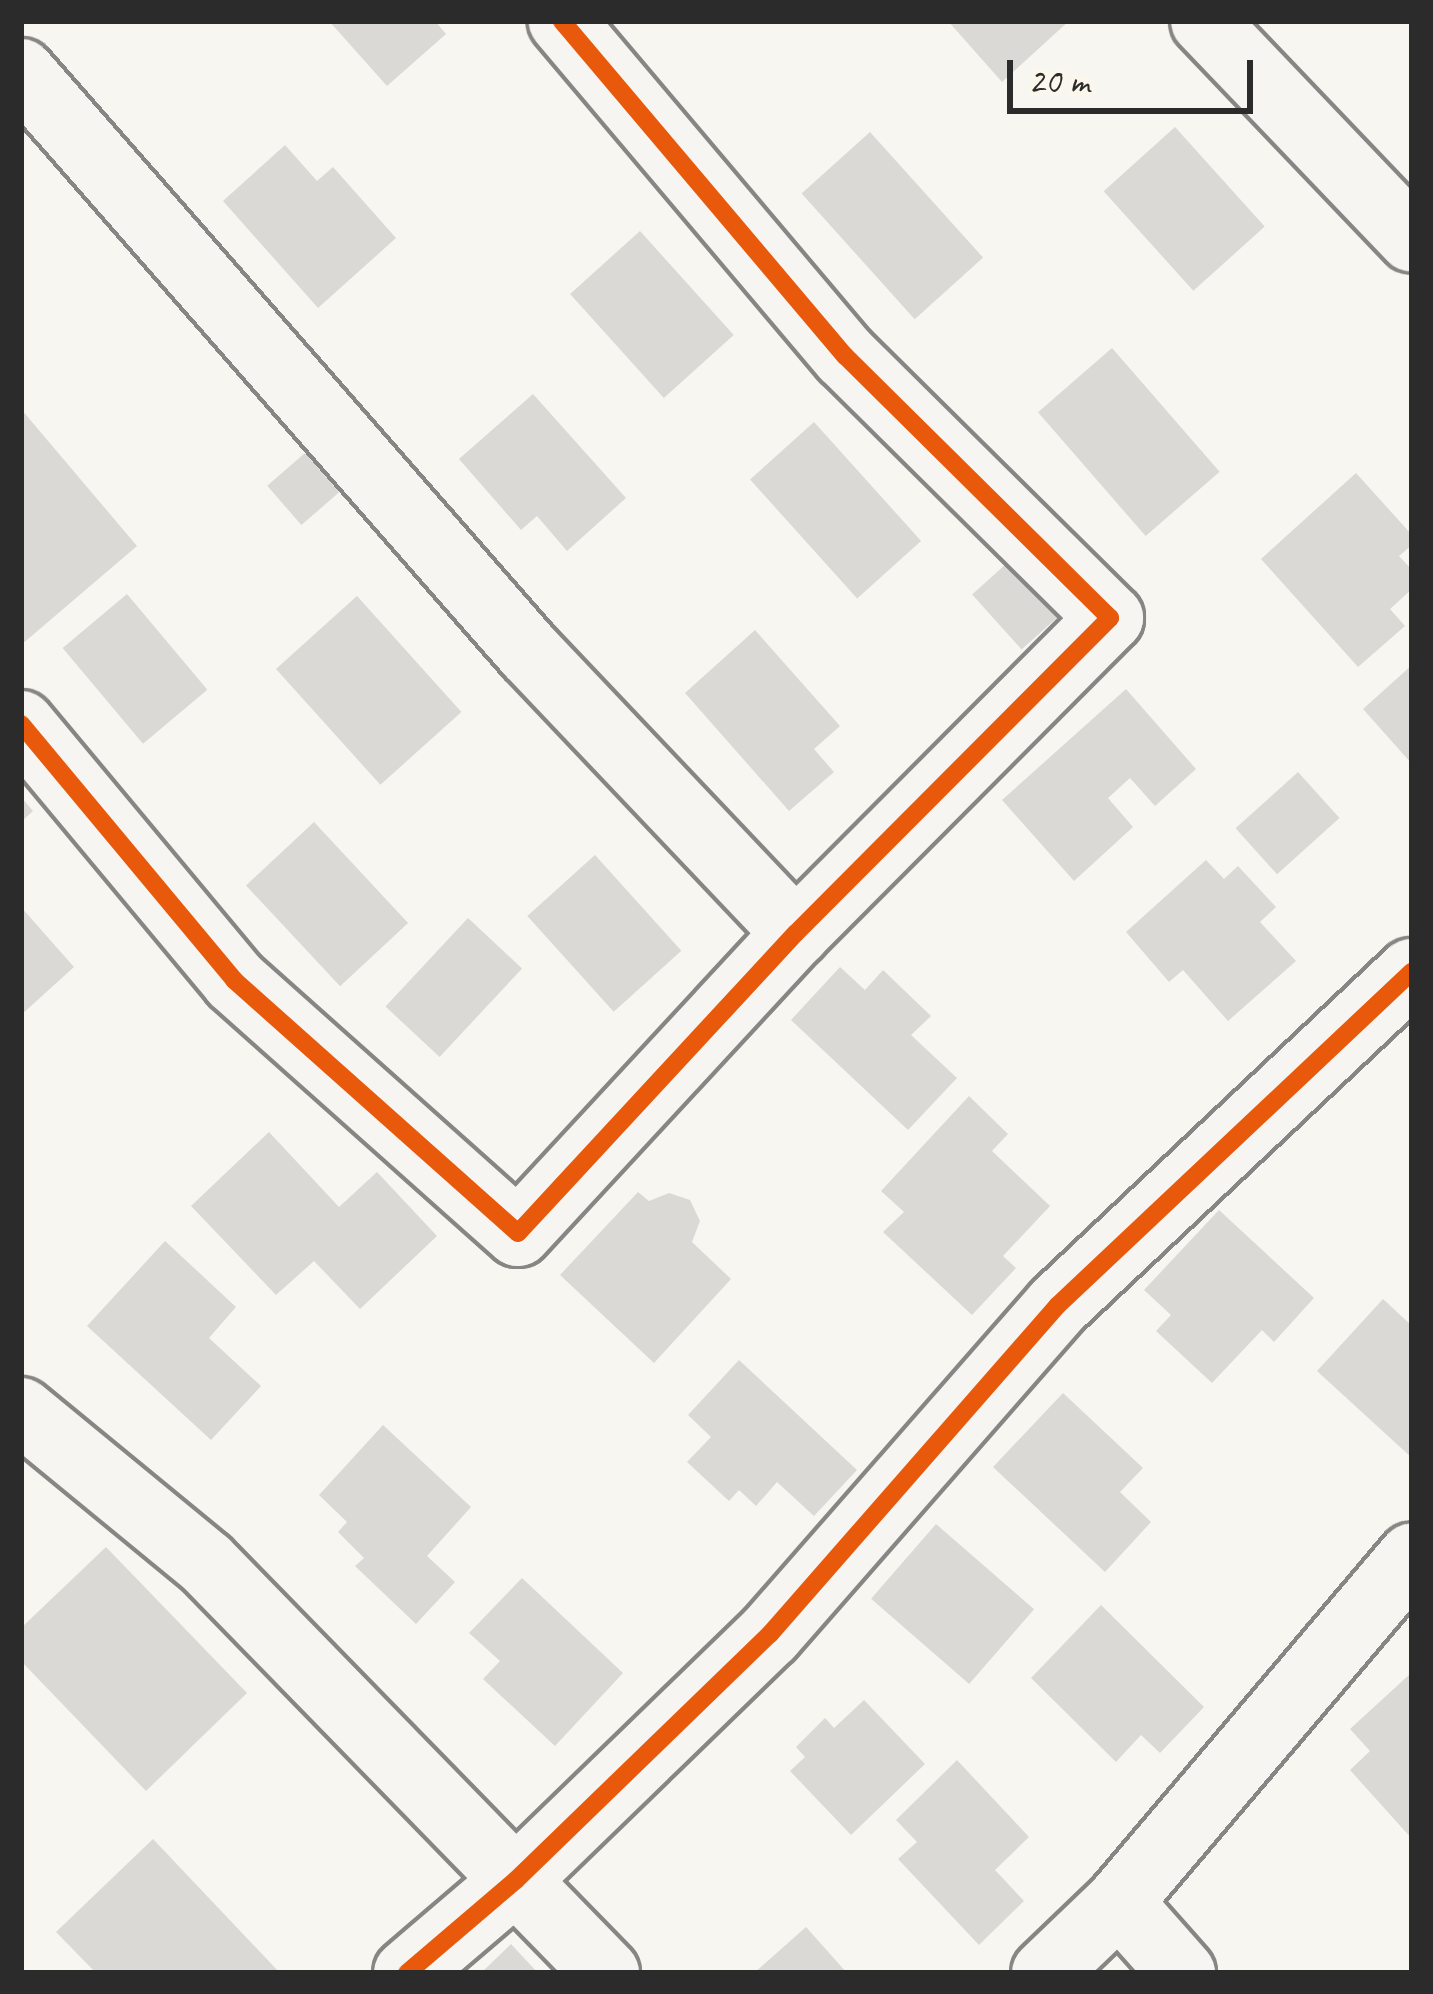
<!DOCTYPE html>
<style>
body{margin:0}
#map{position:relative;width:1433px;height:1994px;overflow:hidden;background:#f8f6f0;font-family:Caveat,sans-serif}
div>[style]{position:absolute}
.building>*{inset:0;background:#dbd9d6;transform-origin:0 0}
.roads{filter:drop-shadow(3px 0 #878684) drop-shadow(-3px 0 #878684) drop-shadow(0 3px #878684) drop-shadow(0 -3px #878684)}
.minor>*{height:66px;margin:-33px;padding:0 33px;transform-origin:33px;border-radius:33px;background:#f6f5f1}
.cycleway>*{height:18px;margin:-9px;padding:0 9px;transform-origin:9px;border-radius:9px;background:#e8590c}
span{translate:-50% -50%;white-space:nowrap;text-align:center;line-height:1.15;-webkit-text-stroke:10px #fbf7ec;paint-order:stroke}
.frame{position:absolute;inset:0;border:24px solid #2b2b2b;pointer-events:none}
.scale{position:absolute;left:1007px;top:60px;width:246px;height:54px;box-sizing:border-box;border:6px solid #2b2b2b;border-top:0;padding-left:15px;font-size:36px;line-height:42px;white-space:nowrap;color:#2b2b2b;-webkit-text-stroke:9px #fbf7ec;paint-order:stroke}
</style>
<div id="map">
<div class="building">
<i style="clip-path:polygon(329px 21px,435px 21px,446px 34px,387px 86px)"></i>
<i style="clip-path:polygon(948px 21px,1069px 21px,1002px 82px)"></i>
<i style="left:1175px;top:127px;width:134px;height:96px;rotate:48deg"></i>
<i style="left:870px;top:132px;width:169px;height:92px;rotate:48deg"></i>
<i style="clip-path:polygon(285px 145px,317px 181px,333px 167px,396px 238px,318px 308px,223px 201px)"></i>
<i style="left:640px;top:231px;width:140px;height:94px;rotate:48deg"></i>
<i style="left:1112px;top:348px;width:164px;height:98px;rotate:49deg"></i>
<i style="clip-path:polygon(533px 394px,626px 498px,567px 551px,537px 516px,521px 530px,459px 459px)"></i>
<i style="clip-path:polygon(21px 409px,137px 546px,21px 645px)"></i>
<i style="left:814px;top:422px;width:160px;height:86px;rotate:48deg"></i>
<i style="left:305px;top:453px;width:52px;height:50px;rotate:49deg"></i>
<i style="clip-path:polygon(1356px 473px,1412px 535px,1412px 545px,1399px 556px,1412px 570px,1412px 589px,1390px 609px,1405px 626px,1358px 667px,1261px 559px)"></i>
<i style="left:1016px;top:555px;width:74px;height:59px;rotate:48deg"></i>
<i style="left:127px;top:594px;width:125px;height:84px;rotate:50deg"></i>
<i style="left:357px;top:596px;width:156px;height:109px;rotate:48deg"></i>
<i style="clip-path:polygon(755px 630px,840px 726px,814px 749px,834px 772px,789px 811px,685px 693px)"></i>
<i style="clip-path:polygon(1412px 665px,1412px 764px,1363px 709px)"></i>
<i style="clip-path:polygon(1126px 689px,1196px 769px,1155px 806px,1130px 778px,1108px 798px,1133px 827px,1074px 881px,1002px 800px)"></i>
<i style="left:1298px;top:772px;width:62px;height:84px;rotate:48deg"></i>
<i style="clip-path:polygon(21px 797px,33px 811px,21px 822px)"></i>
<i style="left:314px;top:822px;width:138px;height:93px;rotate:47deg"></i>
<i style="left:595px;top:855px;width:129px;height:91px;rotate:48deg"></i>
<i style="clip-path:polygon(1206px 860px,1224px 879px,1238px 866px,1276px 907px,1260px 922px,1296px 961px,1228px 1021px,1183px 970px,1169px 982px,1126px 932px)"></i>
<i style="clip-path:polygon(21px 907px,74px 967px,21px 1015px)"></i>
<i style="left:468px;top:918px;width:74px;height:121px;rotate:43deg"></i>
<i style="clip-path:polygon(840px 967px,865px 990px,883px 970px,931px 1016px,911px 1035px,957px 1078px,908px 1130px,791px 1020px)"></i>
<i style="clip-path:polygon(969px 1096px,1008px 1134px,992px 1151px,1050px 1206px,1003px 1256px,1016px 1268px,972px 1315px,883px 1232px,904px 1212px,881px 1191px)"></i>
<i style="clip-path:polygon(269px 1132px,339px 1207px,377px 1172px,437px 1236px,360px 1309px,314px 1261px,276px 1295px,191px 1206px)"></i>
<i style="clip-path:polygon(638px 1192px,649px 1201px,669px 1193px,690px 1200px,700px 1221px,692px 1242px,731px 1279px,654px 1363px,560px 1275px)"></i>
<i style="clip-path:polygon(1219px 1210px,1314px 1298px,1274px 1342px,1262px 1330px,1212px 1383px,1156px 1331px,1171px 1315px,1144px 1290px)"></i>
<i style="clip-path:polygon(165px 1241px,236px 1307px,209px 1338px,261px 1386px,211px 1440px,87px 1326px)"></i>
<i style="clip-path:polygon(1383px 1299px,1412px 1326px,1412px 1458px,1317px 1371px)"></i>
<i style="clip-path:polygon(739px 1360px,857px 1470px,814px 1516px,777px 1482px,756px 1506px,739px 1490px,729px 1501px,687px 1462px,711px 1437px,688px 1415px)"></i>
<i style="clip-path:polygon(1063px 1393px,1143px 1468px,1120px 1492px,1151px 1522px,1105px 1572px,993px 1467px)"></i>
<i style="clip-path:polygon(383px 1425px,471px 1507px,427px 1556px,455px 1582px,416px 1624px,355px 1566px,364px 1558px,338px 1532px,347px 1522px,319px 1495px)"></i>
<i style="left:936px;top:1524px;width:130px;height:99px;rotate:41deg"></i>
<i style="clip-path:polygon(106px 1547px,247px 1693px,146px 1791px,21px 1661px,21px 1628px)"></i>
<i style="clip-path:polygon(522px 1578px,623px 1673px,555px 1746px,483px 1679px,500px 1661px,469px 1633px)"></i>
<i style="clip-path:polygon(1101px 1605px,1204px 1707px,1160px 1753px,1141px 1735px,1116px 1762px,1031px 1678px)"></i>
<i style="clip-path:polygon(1410px 1674px,1412px 1677px,1412px 1839px,1350px 1770px,1370px 1751px,1350px 1729px)"></i>
<i style="clip-path:polygon(864px 1700px,925px 1764px,851px 1835px,790px 1771px,805px 1757px,796px 1747px,825px 1718px,834px 1728px)"></i>
<i style="clip-path:polygon(957px 1760px,1029px 1837px,995px 1870px,1024px 1901px,979px 1945px,898px 1859px,917px 1842px,896px 1820px)"></i>
<i style="clip-path:polygon(153px 1839px,280px 1973px,96px 1973px,56px 1932px)"></i>
<i style="clip-path:polygon(806px 1927px,847px 1973px,754px 1973px)"></i>
<i style="clip-path:polygon(511px 1944px,538px 1973px,481px 1973px)"></i>
</div>
<div class="roads">
<div class="minor">
<i style="left:1204px;top:21px;width:301px;rotate:46.3deg"></i>
<i style="left:21px;top:72px;width:771px;rotate:48.79deg"></i>
<i style="left:529px;top:652px;width:388px;rotate:46.5deg"></i>
<i style="left:21px;top:724px;width:333px;rotate:50.2deg"></i>
<i style="left:234px;top:980px;width:380px;rotate:41.7deg"></i>
<i style="left:518px;top:1233px;width:409px;rotate:-47.2deg"></i>
<i style="left:796px;top:933px;width:445px;rotate:-45.1deg"></i>
<i style="left:1110px;top:618px;width:373px;rotate:-135.3deg"></i>
<i style="left:845px;top:356px;width:439px;rotate:-130.2deg"></i>
<i style="left:21px;top:1411px;width:239px;rotate:39.4deg"></i>
<i style="left:206px;top:1563px;width:573px;rotate:45.71deg"></i>
<i style="left:1119px;top:1902px;width:95px;rotate:48.4deg"></i>
<i style="left:407px;top:1973px;width:143px;rotate:-40.5deg"></i>
<i style="left:516px;top:1880px;width:354px;rotate:-44.1deg"></i>
<i style="left:770px;top:1634px;width:436px;rotate:-48.8deg"></i>
<i style="left:1057px;top:1306px;width:487px;rotate:-43.3deg"></i>
<i style="left:1045px;top:1973px;width:103px;rotate:-43.8deg"></i>
<i style="left:1119px;top:1902px;width:453px;rotate:-49.7deg"></i>
</div>
</div>
<div class="cycleway">
<i style="left:21px;top:724px;width:333px;rotate:50.2deg"></i>
<i style="left:234px;top:980px;width:380px;rotate:41.7deg"></i>
<i style="left:518px;top:1233px;width:409px;rotate:-47.2deg"></i>
<i style="left:796px;top:933px;width:445px;rotate:-45.1deg"></i>
<i style="left:1110px;top:618px;width:373px;rotate:-135.3deg"></i>
<i style="left:845px;top:356px;width:439px;rotate:-130.2deg"></i>
<i style="left:407px;top:1973px;width:143px;rotate:-40.5deg"></i>
<i style="left:516px;top:1880px;width:354px;rotate:-44.1deg"></i>
<i style="left:770px;top:1634px;width:436px;rotate:-48.8deg"></i>
<i style="left:1057px;top:1306px;width:487px;rotate:-43.3deg"></i>
</div>
<div class="frame"></div>
<div class="scale">20 m</div>
</div>
